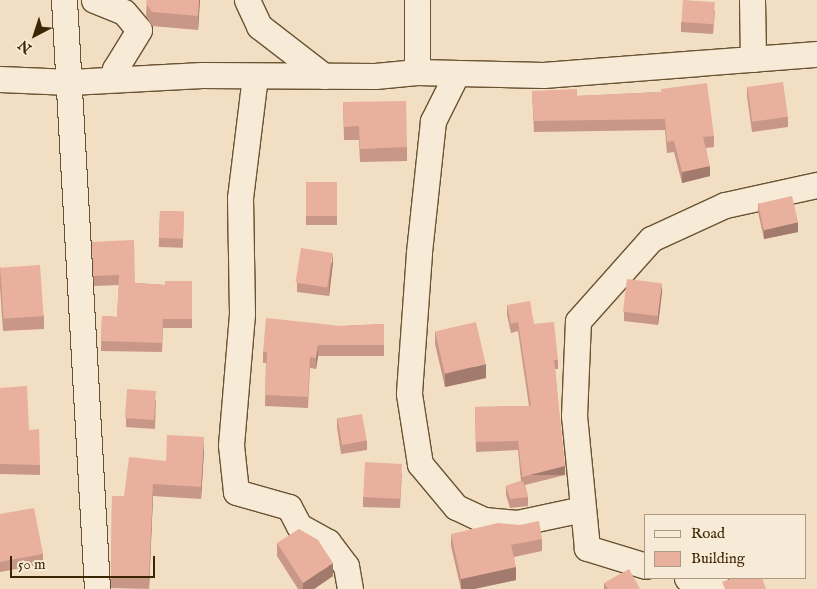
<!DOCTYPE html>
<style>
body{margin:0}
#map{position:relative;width:817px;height:589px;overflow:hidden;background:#f2dec2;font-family:"IM FELL English",serif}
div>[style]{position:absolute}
.roads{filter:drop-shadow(1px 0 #6a5332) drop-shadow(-1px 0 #6a5332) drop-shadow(0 1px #6a5332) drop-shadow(0 -1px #6a5332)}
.minor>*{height:25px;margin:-12.5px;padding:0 12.5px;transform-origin:12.5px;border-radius:12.5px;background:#f7ead7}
.wall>*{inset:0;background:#c89787;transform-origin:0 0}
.shaded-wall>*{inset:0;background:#a27b6e;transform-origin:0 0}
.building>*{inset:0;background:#e8b09d;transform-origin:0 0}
span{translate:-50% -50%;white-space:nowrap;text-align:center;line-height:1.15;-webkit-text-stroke:4.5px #f7ead7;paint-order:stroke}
.legend{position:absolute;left:644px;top:514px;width:162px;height:65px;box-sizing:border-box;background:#f7ead7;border:1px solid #ac9b82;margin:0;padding:6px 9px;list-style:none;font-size:15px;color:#3c2502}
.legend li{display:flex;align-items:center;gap:10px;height:25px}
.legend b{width:25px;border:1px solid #ac9b82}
.north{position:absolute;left:10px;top:10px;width:50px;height:50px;-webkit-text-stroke:4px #f7ead7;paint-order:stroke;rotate:220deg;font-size:14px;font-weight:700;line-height:20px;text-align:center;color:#3c2502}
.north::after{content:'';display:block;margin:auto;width:18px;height:22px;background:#3c2502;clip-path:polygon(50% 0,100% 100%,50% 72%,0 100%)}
.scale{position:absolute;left:10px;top:556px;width:145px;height:22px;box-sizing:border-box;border:2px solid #3c2502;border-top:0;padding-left:6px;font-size:15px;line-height:18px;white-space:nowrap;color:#3c2502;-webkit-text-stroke:4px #f7ead7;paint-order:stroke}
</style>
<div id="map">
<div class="roads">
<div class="minor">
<i style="left:64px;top:0;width:590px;rotate:86.79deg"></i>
<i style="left:94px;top:0;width:32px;rotate:22deg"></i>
<i style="left:124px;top:12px;width:23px;rotate:50deg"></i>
<i style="left:139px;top:30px;width:46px;rotate:121.6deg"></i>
<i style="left:115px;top:69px;width:11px;rotate:63deg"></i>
<i style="left:247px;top:0;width:29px;rotate:65deg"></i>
<i style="left:259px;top:26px;width:82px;rotate:37.6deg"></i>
<i style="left:417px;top:0;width:72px;rotate:90deg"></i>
<i style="left:752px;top:0;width:59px;rotate:89deg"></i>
<i style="left:457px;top:73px;width:54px;rotate:116.6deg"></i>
<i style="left:433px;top:121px;width:133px;rotate:96.1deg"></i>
<i style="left:419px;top:253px;width:141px;rotate:94.1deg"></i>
<i style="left:409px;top:394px;width:71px;rotate:81.1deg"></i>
<i style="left:420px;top:464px;width:56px;rotate:50.1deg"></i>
<i style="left:456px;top:507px;width:31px;rotate:25deg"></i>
<i style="left:484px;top:520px;width:33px;rotate:5deg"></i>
<i style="left:517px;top:523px;width:67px;rotate:-12deg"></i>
<i style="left:255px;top:76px;width:123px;rotate:97deg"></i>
<i style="left:240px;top:198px;width:116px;rotate:89deg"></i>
<i style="left:242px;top:314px;width:131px;rotate:94.8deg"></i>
<i style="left:231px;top:445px;width:47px;rotate:83.9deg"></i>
<i style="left:236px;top:492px;width:55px;rotate:15.8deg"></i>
<i style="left:289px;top:507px;width:21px;rotate:62deg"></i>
<i style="left:299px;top:526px;width:33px;rotate:29deg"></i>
<i style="left:328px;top:542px;width:30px;rotate:53deg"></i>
<i style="left:346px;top:566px;width:23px;rotate:80deg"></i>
<i style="left:0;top:79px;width:70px;rotate:2.5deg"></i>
<i style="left:70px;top:82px;width:132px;rotate:-3deg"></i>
<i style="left:202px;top:75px;width:173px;rotate:0.3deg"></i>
<i style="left:375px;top:76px;width:42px;rotate:-5.4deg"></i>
<i style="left:417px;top:72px;width:126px;rotate:1.4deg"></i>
<i style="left:543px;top:75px;width:275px;rotate:-4.4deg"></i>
<i style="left:646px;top:566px;width:62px;rotate:-163deg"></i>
<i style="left:587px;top:548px;width:133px;rotate:-95.6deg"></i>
<i style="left:574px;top:416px;width:95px;rotate:-87.6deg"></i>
<i style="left:578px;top:321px;width:110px;rotate:-48.3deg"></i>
<i style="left:651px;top:239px;width:81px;rotate:-24.7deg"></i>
<i style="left:725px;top:205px;width:94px;rotate:-12.3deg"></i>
<i style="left:687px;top:578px;width:29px;rotate:10deg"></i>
</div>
</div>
<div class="wall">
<i style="clip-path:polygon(147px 0,200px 0,198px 30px,152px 26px,146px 16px)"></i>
<i style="clip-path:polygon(715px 11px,713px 34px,681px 32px,681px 22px)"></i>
<i style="clip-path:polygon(747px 87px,788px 117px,788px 127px,752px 132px,747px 96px)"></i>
<i style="clip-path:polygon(661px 89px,714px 136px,714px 147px,706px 148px,710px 176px,682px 183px,674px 152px,667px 153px,665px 130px,534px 132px,532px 91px,577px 96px,661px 92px)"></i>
<i style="clip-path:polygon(343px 102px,407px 147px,407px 161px,360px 162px,359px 140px,344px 140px)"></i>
<i style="left:306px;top:182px;width:31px;height:43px"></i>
<i style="clip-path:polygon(758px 203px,798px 232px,764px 239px,758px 212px)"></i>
<i style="left:160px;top:211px;width:24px;height:36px;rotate:2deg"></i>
<i style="clip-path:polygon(92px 242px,135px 283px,165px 285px,192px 281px,192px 328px,163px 328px,162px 352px,101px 351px,102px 316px,117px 317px,119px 285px,94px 286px)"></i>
<i style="clip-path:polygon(333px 262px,329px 296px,297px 292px,297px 283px)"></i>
<i style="clip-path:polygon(0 267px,44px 316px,44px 329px,3px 331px,0 287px)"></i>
<i style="clip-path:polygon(662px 292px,658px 325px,624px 321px,624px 312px)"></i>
<i style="clip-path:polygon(507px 305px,534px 324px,558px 360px,558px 369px,555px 369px,565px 475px,525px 485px,528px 497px,528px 506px,510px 508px,506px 495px,506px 486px,521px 481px,518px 450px,476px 452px,475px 407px,529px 406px,518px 331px,511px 333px,507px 315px)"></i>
<i style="clip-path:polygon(384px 324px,384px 356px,318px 356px,316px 369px,310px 368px,308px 408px,265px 406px,266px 363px,263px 363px,263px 352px,341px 326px)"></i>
<i style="clip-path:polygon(435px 331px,486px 378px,445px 387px,435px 344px)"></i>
<i style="clip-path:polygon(0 388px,29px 430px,40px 465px,40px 475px,0 474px)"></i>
<i style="clip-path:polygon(156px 400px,155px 429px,126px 427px,126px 418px)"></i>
<i style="clip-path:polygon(337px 418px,367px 441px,367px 450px,341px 454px,337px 427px)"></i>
<i style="clip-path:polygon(204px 450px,201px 499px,153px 496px,149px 589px,111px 588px,112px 496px,124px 496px,166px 461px)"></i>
<i style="clip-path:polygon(402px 473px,400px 508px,363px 507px,363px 497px)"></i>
<i style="clip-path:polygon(0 514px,43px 554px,43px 564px,0 572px)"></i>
<i style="clip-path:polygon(451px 534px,542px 539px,542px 551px,514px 557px,516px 580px,474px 589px,461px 589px,451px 546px)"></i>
<i style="clip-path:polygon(277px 543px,333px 576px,314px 589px,298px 589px,277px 556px)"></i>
<i style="clip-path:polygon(604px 583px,640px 589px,604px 589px)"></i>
</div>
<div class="shaded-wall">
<i style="clip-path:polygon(199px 0,200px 0,198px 30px,198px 16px)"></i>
<i style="clip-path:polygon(710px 166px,710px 176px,682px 183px,682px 172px)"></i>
<i style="clip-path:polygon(798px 222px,798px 232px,764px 239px,764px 230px)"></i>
<i style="clip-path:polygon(333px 253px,333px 262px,329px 296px,329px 287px)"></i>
<i style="clip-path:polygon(662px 283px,662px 292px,658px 325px,658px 316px)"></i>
<i style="clip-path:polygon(318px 345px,318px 356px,316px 369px,316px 358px)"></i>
<i style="clip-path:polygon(486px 364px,486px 378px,445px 387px,445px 374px)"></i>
<i style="clip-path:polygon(204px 437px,204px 450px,201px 499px,201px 487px)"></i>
<i style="left:565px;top:466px;width:9px;height:44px;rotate:90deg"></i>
<i style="clip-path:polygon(153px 484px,153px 496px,149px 589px,149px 578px)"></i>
<i style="clip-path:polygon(333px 563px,333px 576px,314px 589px,303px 589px,303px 583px)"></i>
<i style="clip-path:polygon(516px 567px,516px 580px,474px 589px,461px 589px,461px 579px)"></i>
</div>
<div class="building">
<i style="clip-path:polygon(147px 0,199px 0,198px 16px,152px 12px,146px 3px)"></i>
<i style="left:683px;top:0;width:32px;height:22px;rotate:4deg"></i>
<i style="left:783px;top:82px;width:35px;height:36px;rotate:82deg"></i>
<i style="clip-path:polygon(707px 83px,714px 136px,703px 137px,710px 166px,682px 172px,674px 141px,667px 142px,665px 119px,534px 121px,532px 91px,577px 89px,577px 96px,661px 92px,661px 89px)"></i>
<i style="clip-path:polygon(406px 101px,407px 147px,360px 149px,359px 126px,344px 127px,343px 102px)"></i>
<i style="left:306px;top:182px;width:31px;height:34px"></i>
<i style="left:792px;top:196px;width:27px;height:35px;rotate:77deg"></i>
<i style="left:160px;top:211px;width:24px;height:27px;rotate:2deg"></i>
<i style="clip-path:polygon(134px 240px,135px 283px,165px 285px,165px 281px,192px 281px,192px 319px,163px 319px,162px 343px,101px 341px,102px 316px,117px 317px,119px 275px,94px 276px,92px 242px)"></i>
<i style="left:301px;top:248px;width:32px;height:35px;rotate:9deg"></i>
<i style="left:40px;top:265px;width:51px;height:40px;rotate:86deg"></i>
<i style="left:627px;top:279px;width:35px;height:33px;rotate:7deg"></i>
<i style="clip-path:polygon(530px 301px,534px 324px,554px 322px,558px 360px,554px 360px,565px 466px,522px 477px,518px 441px,476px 442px,475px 407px,531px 406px,518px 322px,511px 324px,507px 305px)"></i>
<i style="clip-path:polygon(266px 318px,341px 326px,384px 324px,384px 345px,318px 345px,316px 358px,310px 357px,308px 397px,265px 395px,267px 352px,263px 352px)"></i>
<i style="left:476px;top:322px;width:43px;height:42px;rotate:77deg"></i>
<i style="clip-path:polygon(27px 386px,29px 430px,39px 429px,40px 465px,0 464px,0 388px)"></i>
<i style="left:127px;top:389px;width:29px;height:29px;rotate:4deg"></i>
<i style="left:362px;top:414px;width:27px;height:25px;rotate:80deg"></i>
<i style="clip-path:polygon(167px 435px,204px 437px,201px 487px,153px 484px,149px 578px,111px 576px,112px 496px,124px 496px,129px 457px,166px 461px)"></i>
<i style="left:365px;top:462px;width:37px;height:35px;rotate:3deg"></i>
<i style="clip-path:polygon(523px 481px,528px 497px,510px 499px,506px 486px)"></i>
<i style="clip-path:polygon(34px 508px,43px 554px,0 562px,0 514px)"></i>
<i style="clip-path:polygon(539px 521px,542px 539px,511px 545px,516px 567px,461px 579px,451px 534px,498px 523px,520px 525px)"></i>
<i style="clip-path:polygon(299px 529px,318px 540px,333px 563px,303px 583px,277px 543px)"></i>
<i style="clip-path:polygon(629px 569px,640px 589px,608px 589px,604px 583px)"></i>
<i style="clip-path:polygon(733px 578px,762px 578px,766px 589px,725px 589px,722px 582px)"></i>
</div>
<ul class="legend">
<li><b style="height:6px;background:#f7ead7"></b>Road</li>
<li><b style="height:14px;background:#e8b09d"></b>Building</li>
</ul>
<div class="north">N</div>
<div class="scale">50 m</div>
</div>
